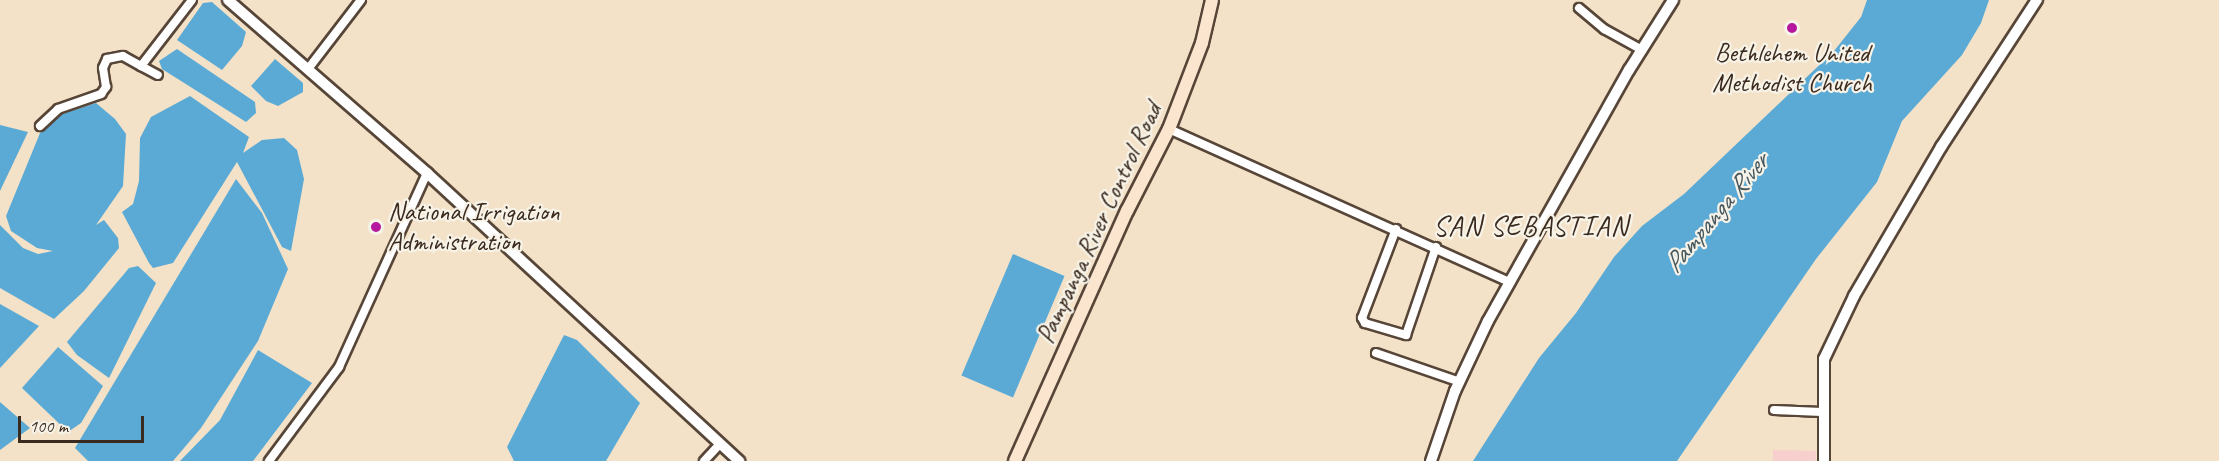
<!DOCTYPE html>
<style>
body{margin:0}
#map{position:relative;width:2219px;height:461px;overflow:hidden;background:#f4e2c8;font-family:Caveat,sans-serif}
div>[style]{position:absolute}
.built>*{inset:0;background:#f7d0ce;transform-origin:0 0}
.water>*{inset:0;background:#5baad5;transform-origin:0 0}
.roads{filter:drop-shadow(2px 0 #574638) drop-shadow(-2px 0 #574638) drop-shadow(0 2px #574638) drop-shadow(0 -2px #574638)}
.minor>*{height:8px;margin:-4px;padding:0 4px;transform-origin:4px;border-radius:4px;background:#fff}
.tertiary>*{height:10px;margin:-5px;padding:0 5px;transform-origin:5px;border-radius:5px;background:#fff}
.secondary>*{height:12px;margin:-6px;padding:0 6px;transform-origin:6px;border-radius:6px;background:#fbe5cf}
.dots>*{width:16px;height:16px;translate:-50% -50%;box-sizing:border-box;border:3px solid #f7f3e8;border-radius:50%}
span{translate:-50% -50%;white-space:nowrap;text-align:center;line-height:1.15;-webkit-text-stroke:4.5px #f7f3e8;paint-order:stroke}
.poi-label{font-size:26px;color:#3b2a1e}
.left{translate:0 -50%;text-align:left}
.street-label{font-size:26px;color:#3b2a1e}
.water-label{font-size:27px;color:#46575e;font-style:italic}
.quarter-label{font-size:28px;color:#3b2a1e;letter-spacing:1.5px}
.scale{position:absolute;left:18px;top:416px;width:126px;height:27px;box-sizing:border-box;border:3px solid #3b2a1e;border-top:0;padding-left:8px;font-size:18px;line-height:21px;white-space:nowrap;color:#3b2a1e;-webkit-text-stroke:4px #f7f3e8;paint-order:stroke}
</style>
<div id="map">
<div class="built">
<i style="left:1773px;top:450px;width:43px;height:11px;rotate:1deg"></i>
</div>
<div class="water">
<i style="clip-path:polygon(1867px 0,1989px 0,1981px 23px,1962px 55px,1902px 121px,1877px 182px,1816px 259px,1677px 461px,1473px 461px,1539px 358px,1576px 313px,1614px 257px,1642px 226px,1684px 194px,1834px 51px,1861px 17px)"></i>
<i style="clip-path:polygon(212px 2px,246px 32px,242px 46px,222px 70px,177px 40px,203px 3px)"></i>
<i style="clip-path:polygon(177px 49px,255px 102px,256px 113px,246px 122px,162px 69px,159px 61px)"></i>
<i style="clip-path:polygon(275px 59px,303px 83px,303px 92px,278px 106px,266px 101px,251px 86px)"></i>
<i style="clip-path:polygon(190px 96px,249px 137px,243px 153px,262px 140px,284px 138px,297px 150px,304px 179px,291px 251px,282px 247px,237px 162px,173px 263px,153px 268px,149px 263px,122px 212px,133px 204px,139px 181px,140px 138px,151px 117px)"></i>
<i style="clip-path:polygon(96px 103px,115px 119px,126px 134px,123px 186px,96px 225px,104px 220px,118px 238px,119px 248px,84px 291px,54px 319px,0 288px,0 225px,23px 248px,38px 254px,53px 251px,37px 248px,11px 231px,6px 216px,40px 133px,52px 117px)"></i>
<i style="clip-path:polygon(0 125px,28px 132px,0 191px)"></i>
<i style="clip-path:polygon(236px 179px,262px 213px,288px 269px,258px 341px,201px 428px,173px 461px,88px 461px,75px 448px)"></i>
<i style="left:1013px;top:254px;width:56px;height:132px;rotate:23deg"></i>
<i style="clip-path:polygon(138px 266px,156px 283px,109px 378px,77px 355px,67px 342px,129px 268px)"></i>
<i style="clip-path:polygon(0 304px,39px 326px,0 368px)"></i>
<i style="clip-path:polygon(564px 335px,577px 340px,640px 403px,606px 461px,514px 461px,507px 447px)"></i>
<i style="clip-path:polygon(58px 347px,103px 386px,81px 423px,68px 432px,22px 388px)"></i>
<i style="clip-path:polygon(258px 350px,312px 383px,253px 461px,180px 461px,220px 420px)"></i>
<i style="clip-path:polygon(0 402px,30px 428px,0 450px)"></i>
</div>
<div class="roads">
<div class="minor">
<i style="left:1579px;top:8px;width:33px;rotate:40deg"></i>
<i style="left:1604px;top:29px;width:43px;rotate:28.9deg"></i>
<i style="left:141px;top:66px;width:19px;rotate:28deg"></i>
<i style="left:308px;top:69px;width:87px;rotate:-52.5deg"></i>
<i style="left:40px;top:126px;width:25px;rotate:-43deg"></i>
<i style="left:58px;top:109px;width:46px;rotate:-19.2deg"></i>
<i style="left:101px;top:94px;width:9px;rotate:-54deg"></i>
<i style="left:106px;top:87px;width:19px;rotate:-99deg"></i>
<i style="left:103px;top:68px;width:10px;rotate:-66deg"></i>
<i style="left:107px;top:59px;width:16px;rotate:-11deg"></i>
<i style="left:123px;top:56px;width:21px;rotate:29deg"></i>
<i style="left:141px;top:66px;width:83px;rotate:-52.3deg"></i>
<i style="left:1169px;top:129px;width:374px;rotate:24.2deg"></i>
<i style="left:1396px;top:229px;width:95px;rotate:110.9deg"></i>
<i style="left:1362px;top:318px;width:6px;rotate:59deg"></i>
<i style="left:1365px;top:323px;width:43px;rotate:16.3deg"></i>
<i style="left:1406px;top:335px;width:93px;rotate:-71.2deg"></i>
<i style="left:1376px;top:353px;width:89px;rotate:19deg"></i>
<i style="left:1774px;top:410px;width:48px;rotate:2.4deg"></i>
<i style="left:269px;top:461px;width:117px;rotate:-53.3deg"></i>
<i style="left:339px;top:367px;width:213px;rotate:-65.6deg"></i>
<i style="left:704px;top:461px;width:23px;rotate:-47deg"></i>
</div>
<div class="tertiary">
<i style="left:228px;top:0;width:264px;rotate:41deg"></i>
<i style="left:427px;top:173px;width:425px;rotate:42.7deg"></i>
<i style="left:1431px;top:461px;width:74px;rotate:-71.1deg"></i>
<i style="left:1455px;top:391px;width:77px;rotate:-64.8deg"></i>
<i style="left:1488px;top:321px;width:288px;rotate:-60.7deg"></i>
<i style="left:1629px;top:70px;width:83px;rotate:-57.8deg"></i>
<i style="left:1824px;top:461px;width:102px;rotate:-90deg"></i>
<i style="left:1824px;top:359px;width:70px;rotate:-64.5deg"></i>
<i style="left:1854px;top:296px;width:173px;rotate:-59.7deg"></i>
<i style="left:1941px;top:147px;width:176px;rotate:-56.9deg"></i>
</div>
<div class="secondary">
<i style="left:1015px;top:461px;width:274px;rotate:-65.9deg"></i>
<i style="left:1127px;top:211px;width:92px;rotate:-62.9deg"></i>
<i style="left:1169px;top:129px;width:92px;rotate:-69deg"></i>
<i style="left:1202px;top:43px;width:44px;rotate:-76.9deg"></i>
</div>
</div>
<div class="dots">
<i style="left:1792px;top:28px;background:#b5179e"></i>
<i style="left:376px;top:227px;background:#b5179e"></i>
</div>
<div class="poi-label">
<span style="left:1792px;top:68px">Bethlehem United<br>Methodist Church</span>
<span class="left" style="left:388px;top:227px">National Irrigation<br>Administration</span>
</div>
<div class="street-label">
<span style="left:1099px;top:223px;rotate:-65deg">Pampanga River Control Road</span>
</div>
<div class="water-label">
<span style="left:1716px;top:213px;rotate:-50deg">Pampanga River</span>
</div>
<div class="quarter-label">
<span style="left:1531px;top:226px">SAN SEBASTIAN</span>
</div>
<div class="scale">100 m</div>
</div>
